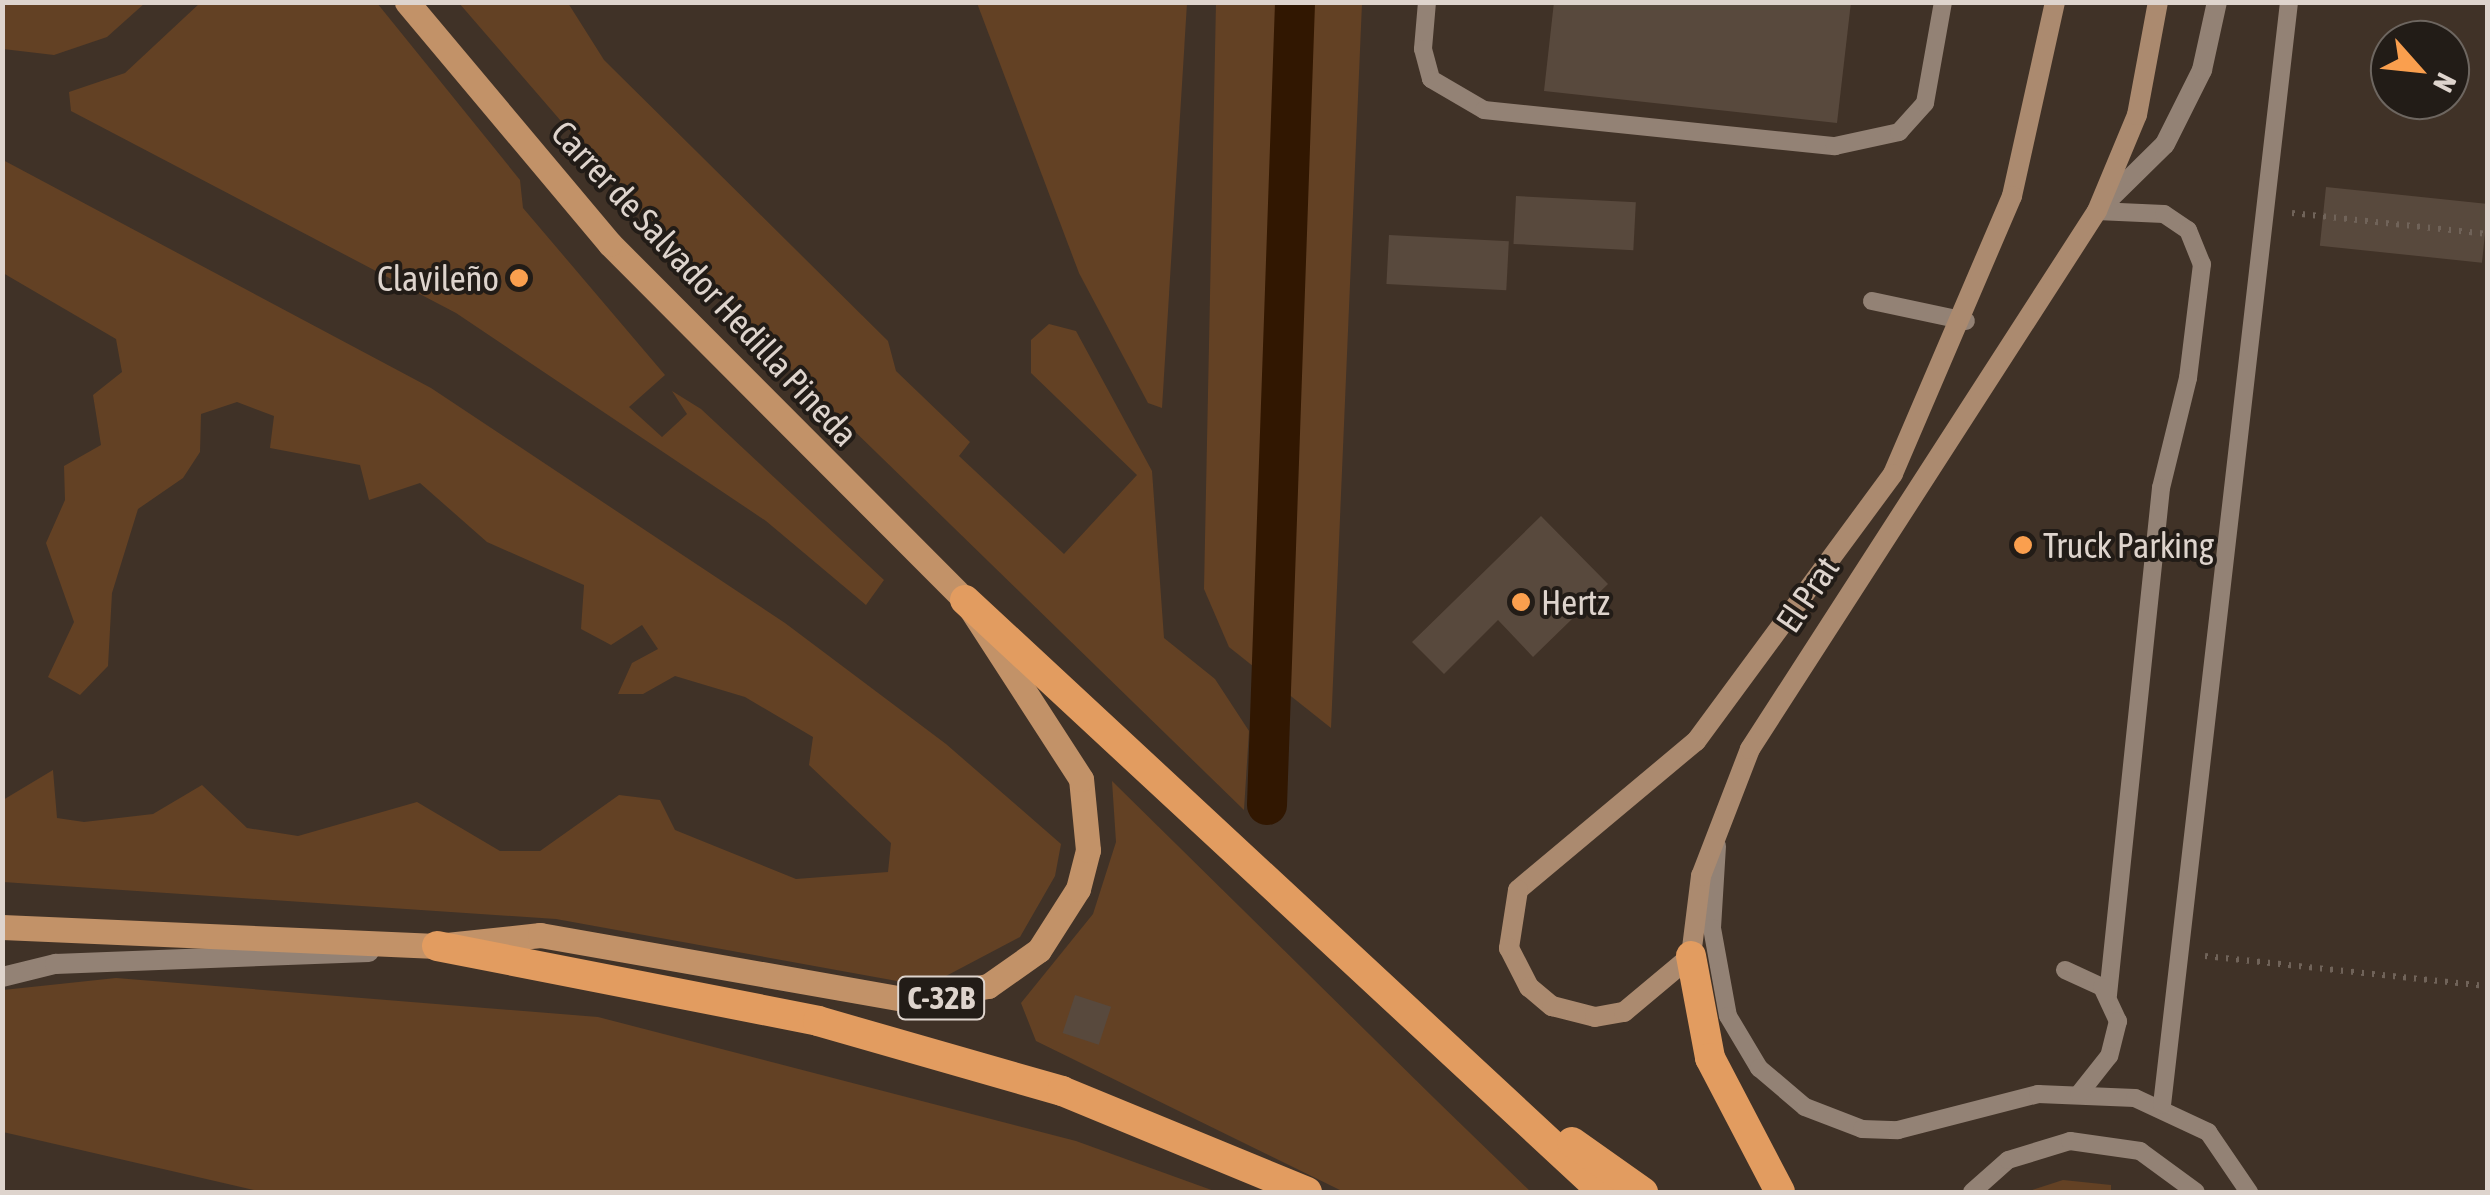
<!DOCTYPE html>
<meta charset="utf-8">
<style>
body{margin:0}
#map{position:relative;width:2490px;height:1195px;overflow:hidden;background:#403227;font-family:"Asap Condensed",sans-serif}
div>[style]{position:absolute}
.green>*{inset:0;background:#634124}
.canal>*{height:40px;margin:-20px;padding:0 20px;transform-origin:20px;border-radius:20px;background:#311701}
.building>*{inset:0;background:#58493d;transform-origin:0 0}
.path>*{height:6px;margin-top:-3px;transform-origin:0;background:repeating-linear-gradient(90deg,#706359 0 2.5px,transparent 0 10.5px)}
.lane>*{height:18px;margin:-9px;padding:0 9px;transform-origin:9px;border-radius:9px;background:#938275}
.street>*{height:20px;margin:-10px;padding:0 10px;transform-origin:10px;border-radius:10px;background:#938275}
.secondary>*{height:20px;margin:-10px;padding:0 10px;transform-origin:10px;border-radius:10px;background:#ab8a6f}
.primary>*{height:25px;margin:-12.5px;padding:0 12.5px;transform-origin:12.5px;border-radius:12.5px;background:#c29268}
.highway>*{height:30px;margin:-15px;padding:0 15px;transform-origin:15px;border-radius:15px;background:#e29c60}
.dots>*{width:28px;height:28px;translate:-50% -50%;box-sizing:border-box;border:5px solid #221c17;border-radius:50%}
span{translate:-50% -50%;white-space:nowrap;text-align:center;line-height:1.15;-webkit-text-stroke:8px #221c17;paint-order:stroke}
.shield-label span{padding:2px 8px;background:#221c17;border:2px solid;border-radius:8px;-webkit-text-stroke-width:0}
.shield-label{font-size:32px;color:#ded4cd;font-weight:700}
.poi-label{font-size:35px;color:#ded4cd}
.right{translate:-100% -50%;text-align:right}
.left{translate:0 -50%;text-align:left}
.street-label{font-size:35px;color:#ded4cd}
.frame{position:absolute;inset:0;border:5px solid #ded4cd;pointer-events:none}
.north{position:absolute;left:2370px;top:20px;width:100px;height:100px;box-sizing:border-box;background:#221c17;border:2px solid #6d6660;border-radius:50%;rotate:117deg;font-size:28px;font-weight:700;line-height:40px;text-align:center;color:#ded4cd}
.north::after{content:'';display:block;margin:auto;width:35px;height:45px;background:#fa9f4e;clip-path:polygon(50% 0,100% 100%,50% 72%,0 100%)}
</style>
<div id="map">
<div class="green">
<i style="clip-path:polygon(3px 2px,145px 2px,145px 3px,107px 37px,54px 55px,3px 49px)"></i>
<i style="clip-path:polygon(200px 3px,377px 3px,520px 180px,523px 208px,665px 375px,629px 407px,662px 437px,687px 414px,672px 391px,701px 409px,884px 580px,866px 605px,766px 521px,456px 313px,71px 111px,69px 92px,125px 73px)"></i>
<i style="clip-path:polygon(459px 3px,568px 3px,604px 60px,888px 341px,896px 371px,970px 442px,959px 456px,1064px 554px,1137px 475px,1031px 373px,1031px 340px,1049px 324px,1076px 331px,1152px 471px,1164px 638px,1215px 679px,1249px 731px,1244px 810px,694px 275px)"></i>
<i style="clip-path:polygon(977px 3px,1187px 3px,1162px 408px,1148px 403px,1079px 273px)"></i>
<i style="clip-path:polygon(1216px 3px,1362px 3px,1331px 728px,1229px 647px,1204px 589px)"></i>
<i style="clip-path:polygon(3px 160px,431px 388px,785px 623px,946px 744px,1061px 844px,1055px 876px,1020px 937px,946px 976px,897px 981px,556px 919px,3px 882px,3px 800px,53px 770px,57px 818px,84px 822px,153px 814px,202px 785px,247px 828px,298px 836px,417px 802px,500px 851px,540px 851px,619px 795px,660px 800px,675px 830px,796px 879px,888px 872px,891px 843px,809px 765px,813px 737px,745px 697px,675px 676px,643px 694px,618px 694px,632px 663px,658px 649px,642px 625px,611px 645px,581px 629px,584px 585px,487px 542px,420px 483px,369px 500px,360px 465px,270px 448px,274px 416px,237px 402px,201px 414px,200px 452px,183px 478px,138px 509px,112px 593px,108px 666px,80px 695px,48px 677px,74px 622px,46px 543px,65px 500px,64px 466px,101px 445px,93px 395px,122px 372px,116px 339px,3px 273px)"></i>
<i style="clip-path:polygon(1112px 781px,1434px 1098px,1531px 1192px,1344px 1192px,1036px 1041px,1021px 1003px,1093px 914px,1116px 842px)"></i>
<i style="clip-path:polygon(116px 978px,598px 1017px,1076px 1141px,1217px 1192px,263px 1192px,3px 1132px,3px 990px)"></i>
<i style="clip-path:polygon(2063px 1180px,2111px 1185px,2111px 1192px,2026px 1192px)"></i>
</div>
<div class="canal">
<i style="left:1267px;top:805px;width:803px;rotate:-88deg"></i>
</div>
<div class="building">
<i style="clip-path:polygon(1554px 2px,1851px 2px,1837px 123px,1544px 91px)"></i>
<i style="left:2326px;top:187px;width:163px;height:59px;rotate:6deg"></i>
<i style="left:1516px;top:196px;width:120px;height:48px;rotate:3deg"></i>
<i style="left:1389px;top:235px;width:120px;height:49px;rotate:3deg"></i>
<i style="clip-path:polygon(1541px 516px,1608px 584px,1533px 657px,1498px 620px,1444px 674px,1412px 642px)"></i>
<i style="left:1075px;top:995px;width:38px;height:40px;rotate:18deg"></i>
</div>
<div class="path">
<i style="left:2292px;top:213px;width:197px;rotate:6.1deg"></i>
<i style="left:2205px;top:956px;width:285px;rotate:6.1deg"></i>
</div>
<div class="lane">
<i style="left:1427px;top:2px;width:47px;rotate:94.9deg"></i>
<i style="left:1423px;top:49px;width:31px;rotate:75deg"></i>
<i style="left:1431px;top:79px;width:61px;rotate:30.3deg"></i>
<i style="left:1484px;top:110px;width:353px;rotate:5.9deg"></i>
<i style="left:1835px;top:146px;width:66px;rotate:-12.3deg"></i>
<i style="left:1899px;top:132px;width:39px;rotate:-48deg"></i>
<i style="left:1925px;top:103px;width:103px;rotate:-79.9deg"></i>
<i style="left:2097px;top:211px;width:67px;rotate:2.6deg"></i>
<i style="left:2164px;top:214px;width:29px;rotate:34deg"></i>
<i style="left:2188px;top:230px;width:37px;rotate:68deg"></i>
<i style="left:2202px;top:264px;width:115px;rotate:97deg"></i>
<i style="left:2188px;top:378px;width:113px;rotate:103.8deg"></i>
<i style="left:2161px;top:488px;width:510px;rotate:95.97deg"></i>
<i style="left:1872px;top:301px;width:96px;rotate:12deg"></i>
<i style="left:1717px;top:846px;width:82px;rotate:93.5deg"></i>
<i style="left:1712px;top:928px;width:89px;rotate:79.7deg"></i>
<i style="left:1728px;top:1016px;width:61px;rotate:59.2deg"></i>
<i style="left:1759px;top:1068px;width:60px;rotate:40.3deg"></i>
<i style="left:1805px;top:1107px;width:61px;rotate:21.1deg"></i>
<i style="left:1862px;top:1129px;width:36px;rotate:2deg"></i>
<i style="left:1898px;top:1130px;width:145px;rotate:-14.4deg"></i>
<i style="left:2038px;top:1094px;width:97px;rotate:2.4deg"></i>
<i style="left:2135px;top:1098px;width:81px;rotate:25deg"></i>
<i style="left:2208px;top:1132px;width:73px;rotate:55.7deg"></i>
<i style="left:2065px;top:970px;width:41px;rotate:24.7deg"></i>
<i style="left:2102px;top:987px;width:38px;rotate:65deg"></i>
<i style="left:2118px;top:1021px;width:36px;rotate:104deg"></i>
<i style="left:2109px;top:1056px;width:48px;rotate:128.3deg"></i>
<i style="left:2162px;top:1105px;width:1110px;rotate:-83.43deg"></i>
<i style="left:1972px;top:1192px;width:48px;rotate:-41.6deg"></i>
<i style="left:2008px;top:1160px;width:65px;rotate:-17deg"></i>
<i style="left:2070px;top:1141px;width:71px;rotate:8.1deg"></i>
<i style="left:2140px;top:1151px;width:69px;rotate:36.2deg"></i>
</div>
<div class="street">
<i style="left:2097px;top:211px;width:95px;rotate:-44.6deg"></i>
<i style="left:2165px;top:144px;width:83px;rotate:-63.4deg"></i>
<i style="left:2202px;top:70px;width:70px;rotate:-77.6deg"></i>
<i style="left:2px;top:977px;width:55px;rotate:-13.8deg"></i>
<i style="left:55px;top:964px;width:314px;rotate:-2.2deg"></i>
</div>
<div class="secondary">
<i style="left:2055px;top:2px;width:199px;rotate:102.5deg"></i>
<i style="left:2012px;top:196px;width:302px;rotate:113.2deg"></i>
<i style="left:1893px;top:474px;width:332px;rotate:126.4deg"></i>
<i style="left:1696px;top:741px;width:232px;rotate:140.1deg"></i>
<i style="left:1518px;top:890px;width:59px;rotate:98.8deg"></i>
<i style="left:1509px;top:948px;width:44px;rotate:62.9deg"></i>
<i style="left:1529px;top:987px;width:30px;rotate:40deg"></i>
<i style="left:1552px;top:1006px;width:44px;rotate:14.3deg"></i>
<i style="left:1595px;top:1017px;width:29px;rotate:-10deg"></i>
<i style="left:1624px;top:1012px;width:87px;rotate:-39.9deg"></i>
<i style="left:1691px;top:956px;width:81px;rotate:-82.9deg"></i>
<i style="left:1701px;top:876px;width:136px;rotate:-68.9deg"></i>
<i style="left:1750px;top:749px;width:640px;rotate:-57.18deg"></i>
<i style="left:2097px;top:211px;width:104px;rotate:-67.4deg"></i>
<i style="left:2137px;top:115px;width:115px;rotate:-79.5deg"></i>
</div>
<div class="primary">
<i style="left:2px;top:927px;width:435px;rotate:2.5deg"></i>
<i style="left:437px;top:946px;width:104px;rotate:-6.1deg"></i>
<i style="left:540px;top:935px;width:376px;rotate:10deg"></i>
<i style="left:910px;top:1000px;width:79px;rotate:-10.2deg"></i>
<i style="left:988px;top:986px;width:62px;rotate:-35.2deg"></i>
<i style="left:1039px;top:950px;width:72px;rotate:-57.4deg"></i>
<i style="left:1078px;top:889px;width:40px;rotate:-75.6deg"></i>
<i style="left:1088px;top:850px;width:71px;rotate:-95.6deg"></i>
<i style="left:1081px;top:779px;width:213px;rotate:-122.9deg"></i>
<i style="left:965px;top:600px;width:503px;rotate:-134.92deg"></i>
<i style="left:610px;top:244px;width:316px;rotate:-130deg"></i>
</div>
<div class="highway">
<i style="left:965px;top:600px;width:870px;rotate:42.86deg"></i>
<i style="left:437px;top:946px;width:388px;rotate:11.1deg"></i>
<i style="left:818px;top:1021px;width:254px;rotate:16deg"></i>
<i style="left:1062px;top:1091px;width:265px;rotate:22.4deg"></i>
<i style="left:1691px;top:956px;width:104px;rotate:79.4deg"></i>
<i style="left:1710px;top:1058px;width:151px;rotate:62.4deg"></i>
<i style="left:1572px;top:1142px;width:87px;rotate:35.2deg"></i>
</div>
<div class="dots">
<i style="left:519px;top:278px;background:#fa9f4e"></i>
<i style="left:2023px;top:545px;background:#fa9f4e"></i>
<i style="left:1521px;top:602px;background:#fa9f4e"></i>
</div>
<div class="shield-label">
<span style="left:941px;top:998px">C-32B</span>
</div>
<div class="poi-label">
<span class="right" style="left:499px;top:278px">Clavileño</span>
<span class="left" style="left:2043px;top:545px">Truck Parking</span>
<span class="left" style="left:1541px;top:602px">Hertz</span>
</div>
<div class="street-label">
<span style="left:705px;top:283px;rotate:47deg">Carrer de Salvador Hedilla Pineda</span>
<span style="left:1807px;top:594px;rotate:-56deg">El Prat</span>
</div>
<div class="frame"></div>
<div class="north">N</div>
</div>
